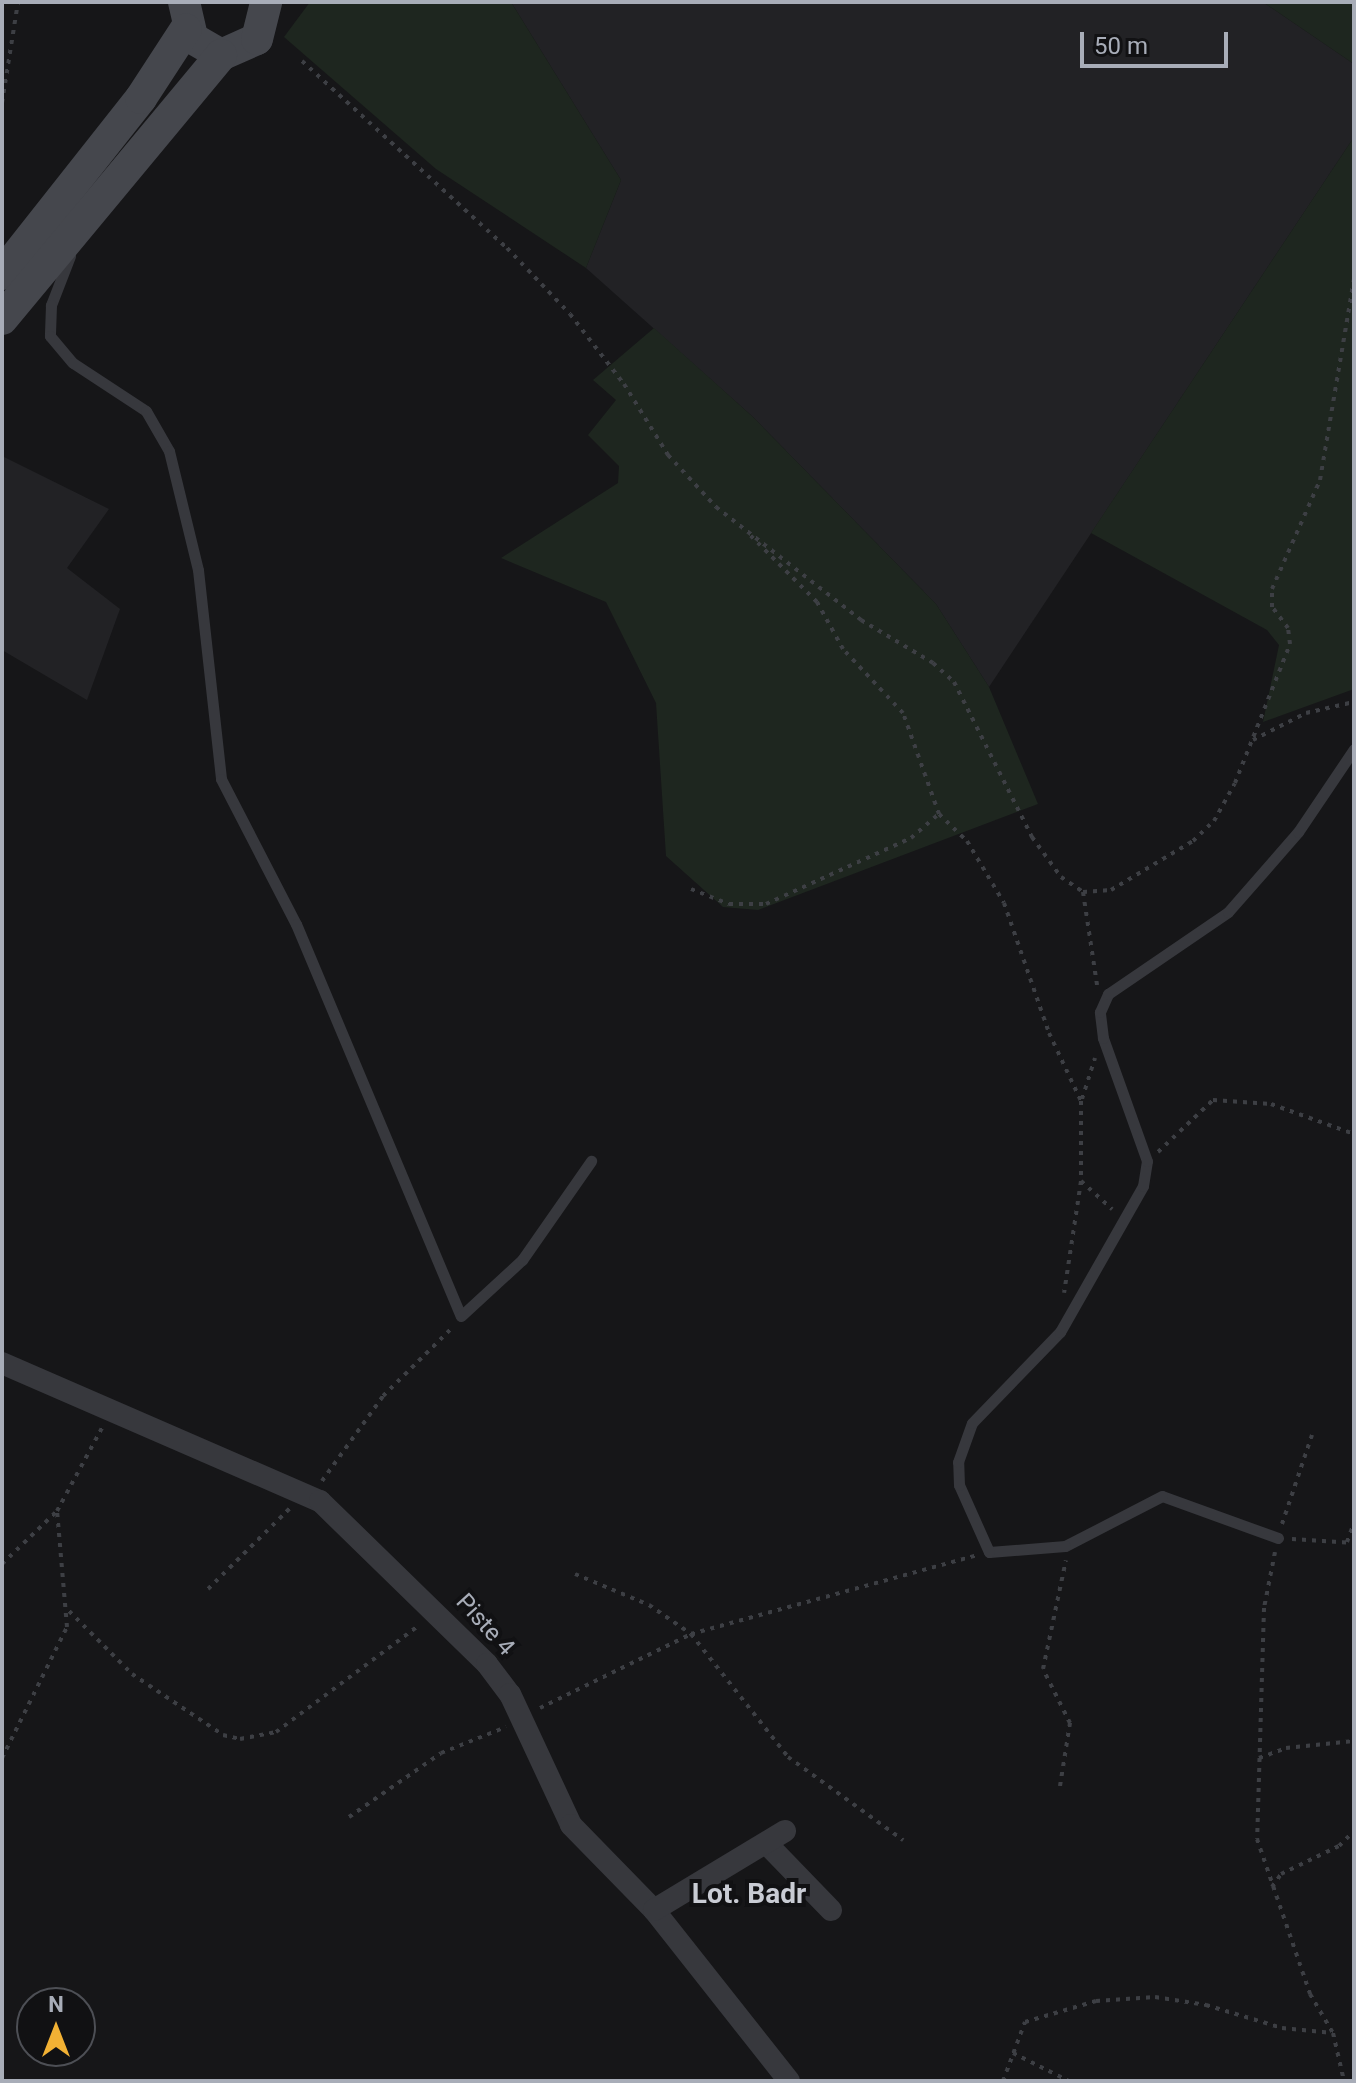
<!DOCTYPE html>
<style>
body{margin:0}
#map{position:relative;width:1356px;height:2083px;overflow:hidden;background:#161618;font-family:Roboto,sans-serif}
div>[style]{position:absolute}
.built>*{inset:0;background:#222225}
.green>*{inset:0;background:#1e261f}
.path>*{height:4px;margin-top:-2px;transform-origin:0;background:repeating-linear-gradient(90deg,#3d3f44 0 4px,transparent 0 10px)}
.lane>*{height:11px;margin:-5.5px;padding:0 5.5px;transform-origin:5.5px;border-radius:5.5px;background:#37383d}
.street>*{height:22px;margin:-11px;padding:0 11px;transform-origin:11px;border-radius:11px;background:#37383d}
.secondary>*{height:32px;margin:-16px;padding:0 16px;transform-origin:16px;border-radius:16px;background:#45474d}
span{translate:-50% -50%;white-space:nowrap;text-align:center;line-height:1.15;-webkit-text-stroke:8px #111113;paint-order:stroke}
.street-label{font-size:24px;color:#a8adb8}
.quarter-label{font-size:28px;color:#c9ccd4;font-weight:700}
.frame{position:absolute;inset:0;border:4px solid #a8adb8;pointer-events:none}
.north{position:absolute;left:16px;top:1987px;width:80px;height:80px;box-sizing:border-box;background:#111113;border:2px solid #4d4f55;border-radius:50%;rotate:0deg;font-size:22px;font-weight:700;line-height:32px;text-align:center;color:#a8adb8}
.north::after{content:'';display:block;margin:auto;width:28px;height:36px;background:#f2b134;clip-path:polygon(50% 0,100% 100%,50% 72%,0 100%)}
.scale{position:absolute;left:1080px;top:32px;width:148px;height:36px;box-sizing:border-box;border:4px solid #a8adb8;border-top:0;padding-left:10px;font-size:24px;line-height:28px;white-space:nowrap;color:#a8adb8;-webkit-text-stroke:6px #111113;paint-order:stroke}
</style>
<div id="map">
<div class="built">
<i style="clip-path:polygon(511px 2px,1263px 2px,1354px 64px,1354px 137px,989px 687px,936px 604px,753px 417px,586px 268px,621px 180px)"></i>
<i style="clip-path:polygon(2px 456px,109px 509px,67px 568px,120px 609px,87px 700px,2px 650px)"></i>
</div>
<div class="green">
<i style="clip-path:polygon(310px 2px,511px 2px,621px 180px,586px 268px,436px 169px,284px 37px)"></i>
<i style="clip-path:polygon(1263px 2px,1354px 2px,1354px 64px)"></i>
<i style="clip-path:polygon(1354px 137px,1354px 689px,1263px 722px,1279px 645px,1267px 630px,1091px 533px)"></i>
<i style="clip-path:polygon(654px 328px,753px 417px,936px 604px,989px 687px,1038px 804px,758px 910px,723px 907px,666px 856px,656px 703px,606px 602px,501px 558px,618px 483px,619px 466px,588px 435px,616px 400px,593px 380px)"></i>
</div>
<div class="path">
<i style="left:302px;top:61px;width:277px;rotate:42.4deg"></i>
<i style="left:507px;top:248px;width:91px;rotate:46.3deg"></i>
<i style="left:570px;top:314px;width:88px;rotate:52.4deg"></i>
<i style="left:624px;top:384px;width:84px;rotate:58.2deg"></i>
<i style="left:668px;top:455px;width:71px;rotate:47.3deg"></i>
<i style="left:716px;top:507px;width:184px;rotate:37.9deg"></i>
<i style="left:861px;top:620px;width:84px;rotate:30.8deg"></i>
<i style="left:933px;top:663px;width:28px;rotate:42deg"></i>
<i style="left:954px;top:682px;width:174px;rotate:63.3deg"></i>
<i style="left:1032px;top:837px;width:49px;rotate:54.1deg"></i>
<i style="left:1061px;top:877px;width:27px;rotate:34deg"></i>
<i style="left:1083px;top:892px;width:28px;rotate:-4deg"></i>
<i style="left:1111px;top:890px;width:96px;rotate:-30.9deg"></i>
<i style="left:1193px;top:841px;width:29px;rotate:-44deg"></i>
<i style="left:1214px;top:821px;width:43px;rotate:-61.1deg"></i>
<i style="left:1235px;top:783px;width:149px;rotate:-68.4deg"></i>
<i style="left:1290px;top:644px;width:16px;rotate:-97deg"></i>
<i style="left:1288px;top:628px;width:26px;rotate:-127deg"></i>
<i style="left:1272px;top:607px;width:18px;rotate:-90deg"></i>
<i style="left:1272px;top:589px;width:119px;rotate:-66.2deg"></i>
<i style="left:1320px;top:480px;width:205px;rotate:-80.4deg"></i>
<i style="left:2px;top:103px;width:102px;rotate:-81deg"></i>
<i style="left:1253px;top:740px;width:59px;rotate:-27deg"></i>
<i style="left:1306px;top:713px;width:49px;rotate:-12.9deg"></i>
<i style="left:939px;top:814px;width:39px;rotate:44deg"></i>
<i style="left:967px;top:841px;width:72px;rotate:59.2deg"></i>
<i style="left:1004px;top:903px;width:138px;rotate:70.9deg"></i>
<i style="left:1049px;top:1033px;width:75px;rotate:64.8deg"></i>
<i style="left:1081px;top:1101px;width:80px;rotate:90deg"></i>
<i style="left:1081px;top:1181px;width:113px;rotate:98.6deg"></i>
<i style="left:691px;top:889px;width:41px;rotate:21.5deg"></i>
<i style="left:729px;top:904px;width:37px"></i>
<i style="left:766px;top:904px;width:159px;rotate:-24.5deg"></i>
<i style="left:911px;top:838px;width:37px;rotate:-41deg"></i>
<i style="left:939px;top:814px;width:107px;rotate:-109.6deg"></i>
<i style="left:903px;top:713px;width:88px;rotate:-133.2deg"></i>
<i style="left:843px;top:649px;width:54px;rotate:-119deg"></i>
<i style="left:817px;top:602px;width:96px;rotate:-135deg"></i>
<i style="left:1083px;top:892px;width:94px;rotate:81.4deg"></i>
<i style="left:1082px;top:1099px;width:43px;rotate:-72.4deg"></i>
<i style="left:1158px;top:1152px;width:76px;rotate:-43.4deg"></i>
<i style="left:1213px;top:1100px;width:58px;rotate:3.9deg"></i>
<i style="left:1271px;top:1104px;width:88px;rotate:19.9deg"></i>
<i style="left:1081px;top:1181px;width:42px;rotate:42.1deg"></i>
<i style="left:322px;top:1481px;width:105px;rotate:-54.3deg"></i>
<i style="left:383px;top:1396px;width:98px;rotate:-44.6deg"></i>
<i style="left:1282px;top:1524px;width:94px;rotate:-71.4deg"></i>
<i style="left:1292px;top:1539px;width:62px;rotate:3.7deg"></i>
<i style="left:1347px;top:1542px;width:20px;rotate:-70deg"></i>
<i style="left:1275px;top:1552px;width:57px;rotate:101.1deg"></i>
<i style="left:1264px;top:1608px;width:231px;rotate:91.7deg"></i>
<i style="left:1257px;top:1839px;width:164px;rotate:71.1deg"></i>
<i style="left:1310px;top:1994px;width:45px;rotate:59.5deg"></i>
<i style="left:1333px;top:2033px;width:49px;rotate:77.1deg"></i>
<i style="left:2px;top:1564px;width:76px;rotate:-43.9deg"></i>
<i style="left:575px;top:1574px;width:80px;rotate:22.7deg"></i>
<i style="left:649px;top:1605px;width:51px;rotate:34.6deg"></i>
<i style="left:691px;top:1634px;width:157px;rotate:51.7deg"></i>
<i style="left:788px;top:1757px;width:142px;rotate:35.8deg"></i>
<i style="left:208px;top:1589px;width:115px;rotate:-44.6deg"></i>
<i style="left:69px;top:1611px;width:89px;rotate:45deg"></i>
<i style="left:132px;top:1674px;width:110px;rotate:33.8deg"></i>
<i style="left:223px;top:1735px;width:17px;rotate:13deg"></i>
<i style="left:240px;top:1739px;width:37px;rotate:-11deg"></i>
<i style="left:276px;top:1732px;width:177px;rotate:-36.7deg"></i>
<i style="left:540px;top:1708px;width:168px;rotate:-26.1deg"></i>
<i style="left:691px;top:1634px;width:295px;rotate:-15.4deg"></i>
<i style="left:2px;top:1758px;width:146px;rotate:-63.6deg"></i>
<i style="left:67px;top:1627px;width:116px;rotate:-94.9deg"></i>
<i style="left:57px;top:1511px;width:97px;rotate:-61.6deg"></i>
<i style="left:1259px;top:1758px;width:29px;rotate:-20deg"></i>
<i style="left:1286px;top:1748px;width:68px;rotate:-5.9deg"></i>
<i style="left:1060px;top:1786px;width:64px;rotate:-81deg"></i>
<i style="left:1070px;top:1723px;width:60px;rotate:-116.6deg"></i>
<i style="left:1043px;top:1669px;width:111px;rotate:-78.1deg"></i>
<i style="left:349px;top:1817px;width:112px;rotate:-34.8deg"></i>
<i style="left:441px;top:1753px;width:70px;rotate:-21.8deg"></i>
<i style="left:1272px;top:1887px;width:16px;rotate:-55deg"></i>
<i style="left:1281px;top:1874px;width:64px;rotate:-25.8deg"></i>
<i style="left:1339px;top:1846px;width:21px;rotate:-45deg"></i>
<i style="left:1013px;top:2053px;width:63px;rotate:26.6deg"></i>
<i style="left:1003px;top:2081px;width:63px;rotate:-69.6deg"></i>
<i style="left:1025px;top:2022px;width:74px;rotate:-16.5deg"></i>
<i style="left:1096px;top:2001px;width:59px;rotate:-3.9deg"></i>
<i style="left:1155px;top:1997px;width:52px;rotate:8.9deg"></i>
<i style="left:1206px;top:2005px;width:79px;rotate:16.8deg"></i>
<i style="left:1282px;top:2028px;width:51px;rotate:5.6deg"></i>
</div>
<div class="lane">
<i style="left:70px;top:256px;width:53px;rotate:111.2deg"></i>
<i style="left:51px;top:305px;width:31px;rotate:92deg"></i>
<i style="left:50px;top:336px;width:35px;rotate:50deg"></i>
<i style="left:73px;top:363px;width:87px;rotate:33.3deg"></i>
<i style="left:146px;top:411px;width:46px;rotate:60.1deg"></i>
<i style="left:169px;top:451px;width:122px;rotate:76.3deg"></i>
<i style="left:198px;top:570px;width:210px;rotate:83.7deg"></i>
<i style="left:221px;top:779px;width:163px;rotate:62.7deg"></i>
<i style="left:296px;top:924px;width:425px;rotate:67.2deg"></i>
<i style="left:461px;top:1316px;width:83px;rotate:-42.6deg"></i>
<i style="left:522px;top:1260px;width:121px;rotate:-55.1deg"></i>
<i style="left:1278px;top:1538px;width:123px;rotate:-160.1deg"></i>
<i style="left:1162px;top:1496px;width:109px;rotate:152.7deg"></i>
<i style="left:1065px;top:1546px;width:76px;rotate:175.5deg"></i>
<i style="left:989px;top:1552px;width:73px;rotate:-114.1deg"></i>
<i style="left:959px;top:1485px;width:23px;rotate:-92deg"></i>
<i style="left:958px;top:1462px;width:41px;rotate:-70.3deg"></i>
<i style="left:972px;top:1423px;width:127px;rotate:-46deg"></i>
<i style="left:1060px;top:1332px;width:168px;rotate:-60.4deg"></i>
<i style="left:1143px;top:1186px;width:25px;rotate:-81deg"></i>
<i style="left:1147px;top:1161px;width:131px;rotate:-109.7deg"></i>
<i style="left:1103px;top:1038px;width:26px;rotate:-97deg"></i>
<i style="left:1100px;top:1012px;width:20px;rotate:-66deg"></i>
<i style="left:1108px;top:994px;width:145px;rotate:-34.3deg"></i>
<i style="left:1228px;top:912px;width:106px;rotate:-48.8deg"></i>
<i style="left:1298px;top:832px;width:100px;rotate:-56deg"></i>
</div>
<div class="street">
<i style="left:2px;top:1363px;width:347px;rotate:23.5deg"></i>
<i style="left:320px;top:1501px;width:233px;rotate:44.3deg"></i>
<i style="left:487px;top:1664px;width:38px;rotate:53deg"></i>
<i style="left:510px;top:1694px;width:145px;rotate:65deg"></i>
<i style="left:571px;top:1825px;width:119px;rotate:45.7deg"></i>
<i style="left:654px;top:1910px;width:218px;rotate:51.7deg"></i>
<i style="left:767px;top:1844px;width:92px;rotate:45.9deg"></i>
<i style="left:654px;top:1910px;width:153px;rotate:-31.1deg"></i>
</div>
<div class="secondary">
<i style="left:184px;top:2px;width:37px;rotate:77deg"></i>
<i style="left:192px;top:38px;width:34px;rotate:30deg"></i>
<i style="left:221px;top:55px;width:39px;rotate:-24deg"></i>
<i style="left:257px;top:39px;width:38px;rotate:-76deg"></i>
<i style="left:2px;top:274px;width:224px;rotate:-51.7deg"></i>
<i style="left:141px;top:98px;width:82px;rotate:-56.9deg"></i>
<i style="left:2px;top:319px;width:343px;rotate:-50.3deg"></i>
</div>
<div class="street-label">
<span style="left:485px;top:1625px;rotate:48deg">Piste 4</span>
</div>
<div class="quarter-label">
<span style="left:749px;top:1894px">Lot. Badr</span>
</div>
<div class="frame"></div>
<div class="north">N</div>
<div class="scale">50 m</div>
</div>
